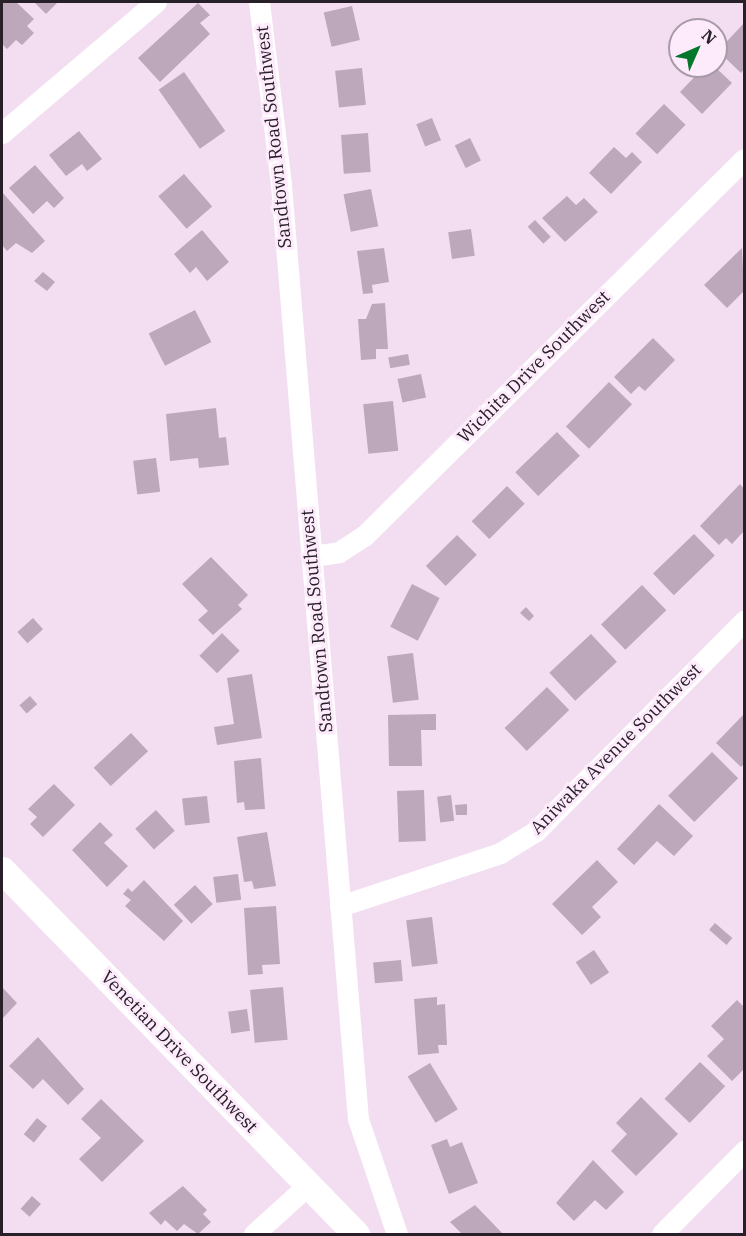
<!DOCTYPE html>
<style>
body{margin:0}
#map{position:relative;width:746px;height:1236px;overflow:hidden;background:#f3ddf1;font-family:"IBM Plex Serif",serif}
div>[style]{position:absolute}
.building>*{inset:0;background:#bca7bb;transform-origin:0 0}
.minor>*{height:21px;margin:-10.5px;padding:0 10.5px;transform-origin:10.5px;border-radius:10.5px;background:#fff}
.tertiary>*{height:27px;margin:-13.5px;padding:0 13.5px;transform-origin:13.5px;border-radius:13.5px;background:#fff}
span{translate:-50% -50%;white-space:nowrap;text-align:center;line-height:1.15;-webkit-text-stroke:6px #fdebfc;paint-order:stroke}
.street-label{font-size:18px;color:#282028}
.frame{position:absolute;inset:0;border:3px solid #282028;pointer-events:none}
.north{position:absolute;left:668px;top:18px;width:60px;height:60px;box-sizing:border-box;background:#fdebfc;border:2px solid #a89aa7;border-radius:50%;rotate:45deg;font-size:16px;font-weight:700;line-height:24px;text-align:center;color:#282028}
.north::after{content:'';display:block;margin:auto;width:21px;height:27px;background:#04772d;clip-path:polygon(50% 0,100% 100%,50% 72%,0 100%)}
</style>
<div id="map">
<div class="building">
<i style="clip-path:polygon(2px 2px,16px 2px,34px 19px,27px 26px,34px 33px,22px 45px,16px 40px,7px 49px,2px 44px)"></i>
<i style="clip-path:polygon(34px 2px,58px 2px,46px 14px)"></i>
<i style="clip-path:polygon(198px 3px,210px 15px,200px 23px,210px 34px,160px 82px,138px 58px)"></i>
<i style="left:352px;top:6px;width:35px;height:29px;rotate:77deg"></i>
<i style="clip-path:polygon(744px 23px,744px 69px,741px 73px,718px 51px)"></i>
<i style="clip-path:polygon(705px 66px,714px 66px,732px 83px,702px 114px,680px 92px)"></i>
<i style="left:362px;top:68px;width:37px;height:27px;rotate:84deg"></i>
<i style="left:184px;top:72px;width:72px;height:31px;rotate:55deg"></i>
<i style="left:664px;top:104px;width:30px;height:41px;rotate:44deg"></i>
<i style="left:432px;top:118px;width:24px;height:17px;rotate:68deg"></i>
<i style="clip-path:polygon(79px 131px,102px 159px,87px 171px,82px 164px,66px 176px,49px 155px)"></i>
<i style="left:368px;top:133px;width:39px;height:27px;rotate:86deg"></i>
<i style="left:470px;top:138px;width:25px;height:17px;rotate:64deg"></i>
<i style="clip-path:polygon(614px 147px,626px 158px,632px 152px,642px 162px,611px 194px,589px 173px)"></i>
<i style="clip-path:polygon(35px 165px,64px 198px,54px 208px,47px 201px,33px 214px,9px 188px)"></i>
<i style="left:184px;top:174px;width:43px;height:34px;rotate:49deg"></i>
<i style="left:371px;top:189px;width:38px;height:28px;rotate:79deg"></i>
<i style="clip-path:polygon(2px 192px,45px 241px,32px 253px,16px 243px,7px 251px,2px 245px)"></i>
<i style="clip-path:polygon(567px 196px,576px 205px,584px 198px,598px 212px,565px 242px,542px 218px)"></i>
<i style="left:535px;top:220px;width:23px;height:10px;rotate:47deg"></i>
<i style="left:471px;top:229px;width:27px;height:23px;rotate:82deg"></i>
<i style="clip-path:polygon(202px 230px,229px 262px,207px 281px,196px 267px,190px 273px,174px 254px)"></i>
<i style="clip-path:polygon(384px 248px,389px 282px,372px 285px,373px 293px,363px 294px,357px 251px)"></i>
<i style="clip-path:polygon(742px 248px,744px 291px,727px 308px,704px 285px)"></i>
<i style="clip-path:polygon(43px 272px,55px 282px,47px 291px,34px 281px)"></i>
<i style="clip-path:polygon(385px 303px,388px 349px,376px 349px,376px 359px,361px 360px,358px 319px,366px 319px,372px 304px)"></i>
<i style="left:195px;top:310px;width:36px;height:52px;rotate:63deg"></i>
<i style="clip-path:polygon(653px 338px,675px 360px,645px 391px,639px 386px,631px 394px,614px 377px)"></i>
<i style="left:408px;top:354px;width:11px;height:20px;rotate:80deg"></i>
<i style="left:421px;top:374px;width:24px;height:24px;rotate:78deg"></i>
<i style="left:609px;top:382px;width:32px;height:62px;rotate:44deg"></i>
<i style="left:393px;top:401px;width:50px;height:30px;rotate:84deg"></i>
<i style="clip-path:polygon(216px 408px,219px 438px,226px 437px,229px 465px,199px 468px,198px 458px,170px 461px,166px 414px)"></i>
<i style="left:557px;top:432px;width:33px;height:58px;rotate:46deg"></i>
<i style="left:156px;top:458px;width:34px;height:23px;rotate:83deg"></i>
<i style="clip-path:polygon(740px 484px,744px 489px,744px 531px,732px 544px,726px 538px,719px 545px,700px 526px)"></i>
<i style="left:507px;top:486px;width:25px;height:50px;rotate:45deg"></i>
<i style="left:694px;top:534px;width:30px;height:57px;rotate:46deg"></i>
<i style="left:457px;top:535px;width:28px;height:44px;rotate:45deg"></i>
<i style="clip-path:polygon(211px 557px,248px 595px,238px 605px,242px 609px,213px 635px,198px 620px,208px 611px,182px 584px)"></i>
<i style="left:412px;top:584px;width:31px;height:48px;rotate:27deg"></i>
<i style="left:642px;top:585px;width:35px;height:57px;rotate:46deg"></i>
<i style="clip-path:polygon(526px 607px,534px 616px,529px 621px,520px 613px)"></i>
<i style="left:33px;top:618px;width:15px;height:21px;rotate:48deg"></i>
<i style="left:222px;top:633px;width:25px;height:32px;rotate:45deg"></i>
<i style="left:591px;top:634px;width:38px;height:57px;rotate:47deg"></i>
<i style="left:413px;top:653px;width:47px;height:26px;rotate:83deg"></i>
<i style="clip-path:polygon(252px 674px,262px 738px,217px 745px,214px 727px,234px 724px,227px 678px)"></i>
<i style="left:547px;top:687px;width:32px;height:59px;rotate:46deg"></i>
<i style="left:30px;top:696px;width:11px;height:14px;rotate:49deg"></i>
<i style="clip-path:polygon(436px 714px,436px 730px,421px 730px,422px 766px,389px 766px,388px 715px)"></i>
<i style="clip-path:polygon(744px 714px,744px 764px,741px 767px,716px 743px)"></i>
<i style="left:131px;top:733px;width:25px;height:51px;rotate:47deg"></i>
<i style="left:712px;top:752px;width:37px;height:62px;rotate:45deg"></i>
<i style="clip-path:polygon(261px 758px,265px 809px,245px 810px,244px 802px,237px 803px,234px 761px)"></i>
<i style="clip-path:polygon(54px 784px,75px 805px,43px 837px,30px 824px,37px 817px,28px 809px)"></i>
<i style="left:424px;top:790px;width:51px;height:27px;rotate:88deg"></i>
<i style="left:451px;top:795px;width:26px;height:14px;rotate:83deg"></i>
<i style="left:207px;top:796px;width:27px;height:25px;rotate:84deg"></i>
<i style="clip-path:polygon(467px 804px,467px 815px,456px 815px,455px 805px)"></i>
<i style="clip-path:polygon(659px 804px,693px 836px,674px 856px,657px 841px,634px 865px,617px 849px)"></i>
<i style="left:156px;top:810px;width:28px;height:28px;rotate:48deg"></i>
<i style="clip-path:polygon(100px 822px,113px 835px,104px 843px,128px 866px,107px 887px,72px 850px)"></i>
<i style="clip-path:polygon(267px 832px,276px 886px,254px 889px,252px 881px,244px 882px,237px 837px)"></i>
<i style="clip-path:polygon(597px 860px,618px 882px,592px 907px,601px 917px,582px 935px,552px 904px)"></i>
<i style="left:238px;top:874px;width:26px;height:25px;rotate:83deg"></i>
<i style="clip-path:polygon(144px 880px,183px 921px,164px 941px,125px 906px,131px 900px,123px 894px,128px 888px,132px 892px)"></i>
<i style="left:195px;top:885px;width:26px;height:29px;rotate:47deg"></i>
<i style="clip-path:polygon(276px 906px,280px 964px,262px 965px,263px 974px,248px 975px,244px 908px)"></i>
<i style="left:432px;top:917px;width:47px;height:26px;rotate:83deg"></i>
<i style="left:715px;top:923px;width:23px;height:9px;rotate:41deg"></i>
<i style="left:594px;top:950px;width:27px;height:22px;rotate:56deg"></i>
<i style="left:401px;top:960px;width:21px;height:28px;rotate:85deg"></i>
<i style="clip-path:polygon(2px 987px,17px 1003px,2px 1019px)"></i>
<i style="left:283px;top:987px;width:53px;height:33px;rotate:85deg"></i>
<i style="clip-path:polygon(437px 997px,437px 1005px,445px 1004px,447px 1045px,438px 1045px,439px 1053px,418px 1055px,414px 999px)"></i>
<i style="clip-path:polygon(737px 1000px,744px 1007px,744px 1069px,732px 1081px,707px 1056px,724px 1039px,711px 1026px)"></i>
<i style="left:247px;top:1009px;width:22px;height:19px;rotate:82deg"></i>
<i style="clip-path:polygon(38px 1037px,84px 1089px,68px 1105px,43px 1079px,33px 1089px,9px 1066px)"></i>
<i style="left:700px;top:1062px;width:35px;height:51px;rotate:44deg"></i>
<i style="left:430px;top:1063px;width:54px;height:26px;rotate:59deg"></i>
<i style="clip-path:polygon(641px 1097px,678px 1134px,636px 1176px,611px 1151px,627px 1134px,616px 1123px)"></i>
<i style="clip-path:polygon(101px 1099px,144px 1141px,102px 1182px,79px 1159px,101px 1138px,81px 1119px)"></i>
<i style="left:37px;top:1118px;width:13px;height:21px;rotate:39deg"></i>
<i style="clip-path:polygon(447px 1139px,450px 1147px,462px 1142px,478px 1183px,449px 1194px,431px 1145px)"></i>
<i style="clip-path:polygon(593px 1160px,624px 1192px,606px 1210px,595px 1200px,574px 1221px,556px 1203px)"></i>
<i style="clip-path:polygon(183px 1186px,207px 1210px,203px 1214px,211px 1222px,198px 1234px,184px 1224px,177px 1231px,165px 1220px,161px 1225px,149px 1213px)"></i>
<i style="left:32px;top:1196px;width:12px;height:17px;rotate:42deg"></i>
<i style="clip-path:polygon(475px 1205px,503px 1234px,462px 1234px,450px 1222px)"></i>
</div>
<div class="minor">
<i style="left:259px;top:2px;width:184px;rotate:83.1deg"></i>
<i style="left:281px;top:185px;width:937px;rotate:85.29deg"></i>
<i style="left:358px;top:1119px;width:121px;rotate:71.3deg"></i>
<i style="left:2px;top:133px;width:202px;rotate:-40.4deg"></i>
<i style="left:312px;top:556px;width:27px;rotate:-8deg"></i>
<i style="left:339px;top:552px;width:30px;rotate:-33deg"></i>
<i style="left:364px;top:536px;width:535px;rotate:-44.77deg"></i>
<i style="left:340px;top:906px;width:169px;rotate:-18.3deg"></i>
<i style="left:500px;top:853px;width:42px;rotate:-31.4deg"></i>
<i style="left:536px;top:831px;width:296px;rotate:-45.3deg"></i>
<i style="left:254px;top:1234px;width:73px;rotate:-42.2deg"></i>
<i style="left:662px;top:1234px;width:117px;rotate:-45.3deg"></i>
</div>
<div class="tertiary">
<i style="left:2px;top:870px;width:508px;rotate:45.8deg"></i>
</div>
<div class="street-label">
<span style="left:274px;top:137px;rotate:-96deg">Sandtown Road Southwest</span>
<span style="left:534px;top:367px;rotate:-45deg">Wichita Drive Southwest</span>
<span style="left:317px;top:621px;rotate:-95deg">Sandtown Road Southwest</span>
<span style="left:616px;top:749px;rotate:-45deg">Aniwaka Avenue Southwest</span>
<span style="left:179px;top:1052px;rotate:46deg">Venetian Drive Southwest</span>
</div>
<div class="frame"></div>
<div class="north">N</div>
</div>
